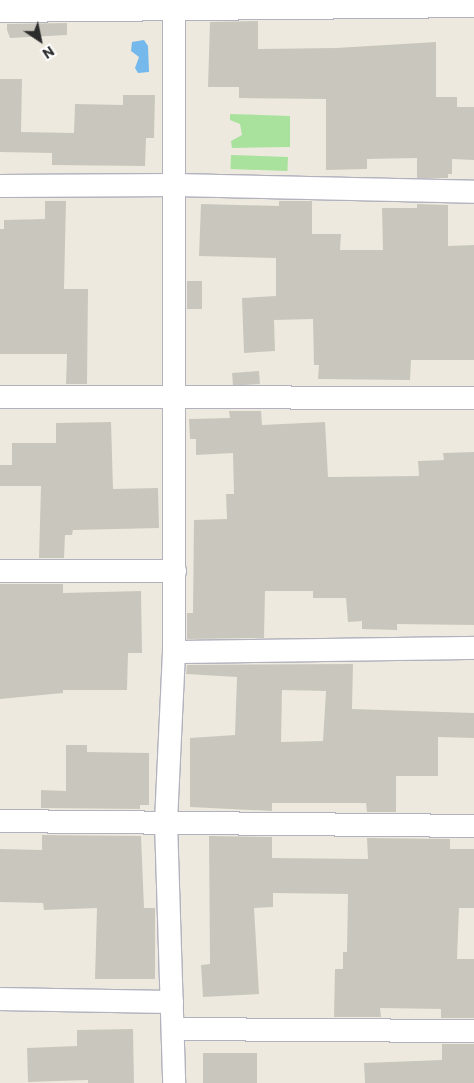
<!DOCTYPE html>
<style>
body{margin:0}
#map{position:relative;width:474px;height:1083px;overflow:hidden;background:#ede9de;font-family:Commissioner,sans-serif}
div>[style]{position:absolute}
.green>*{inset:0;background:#a9e29d;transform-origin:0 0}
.water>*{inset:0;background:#75b8eb}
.building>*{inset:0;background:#c9c7bd;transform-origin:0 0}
.roads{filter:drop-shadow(1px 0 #b2b2bf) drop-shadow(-1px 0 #b2b2bf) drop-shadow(0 1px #b2b2bf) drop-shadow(0 -1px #b2b2bf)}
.minor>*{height:22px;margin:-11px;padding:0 11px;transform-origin:11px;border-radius:11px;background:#fff}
span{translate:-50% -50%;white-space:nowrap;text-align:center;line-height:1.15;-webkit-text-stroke:4.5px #fff;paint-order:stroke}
.north{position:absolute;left:15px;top:15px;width:50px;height:50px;-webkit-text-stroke:4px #fff;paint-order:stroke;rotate:146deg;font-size:14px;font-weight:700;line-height:20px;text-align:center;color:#2c2c2c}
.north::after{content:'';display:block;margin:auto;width:18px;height:22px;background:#2c2c2c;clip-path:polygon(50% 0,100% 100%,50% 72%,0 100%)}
</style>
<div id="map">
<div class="green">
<i style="clip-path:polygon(230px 114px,290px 116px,290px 147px,232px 148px,231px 141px,242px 135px,240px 124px,230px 120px)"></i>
<i style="left:231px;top:155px;width:57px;height:14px;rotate:2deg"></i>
</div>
<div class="water">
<i style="clip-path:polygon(144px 40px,148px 46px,149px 72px,138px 73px,135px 68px,139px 57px,131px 51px,132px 42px)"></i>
</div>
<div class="building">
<i style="clip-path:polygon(258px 21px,258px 49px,336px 48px,436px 42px,436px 97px,457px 97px,457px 107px,474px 107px,474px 160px,452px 159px,452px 174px,448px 174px,448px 178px,417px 178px,417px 158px,367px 159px,367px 169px,326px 170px,326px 99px,239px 98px,239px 87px,208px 87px,210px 22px)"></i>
<i style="clip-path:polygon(67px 23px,67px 35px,10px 38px,7px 30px,7px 24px)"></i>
<i style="clip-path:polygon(0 79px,22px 79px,21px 132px,74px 133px,75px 104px,123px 105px,123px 95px,155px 95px,154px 138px,146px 138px,145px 166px,52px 165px,52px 153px,0 152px)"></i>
<i style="clip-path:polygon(45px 201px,66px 201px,64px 289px,88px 289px,87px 384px,66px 384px,67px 354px,0 354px,0 229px,4px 229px,4px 220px,45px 219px)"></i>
<i style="clip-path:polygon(279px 201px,312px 201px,312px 234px,341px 234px,340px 250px,383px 250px,382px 208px,417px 208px,417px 204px,448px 205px,448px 246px,474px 245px,474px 360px,411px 360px,410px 380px,318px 379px,319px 365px,314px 365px,313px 319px,274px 320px,275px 351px,244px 353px,242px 298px,276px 296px,276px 258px,199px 256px,201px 204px,279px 206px)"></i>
<i style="left:187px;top:281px;width:15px;height:28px"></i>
<i style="left:259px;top:371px;width:13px;height:27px;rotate:86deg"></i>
<i style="clip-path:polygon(229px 411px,261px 411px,262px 425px,325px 422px,328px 477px,419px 476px,418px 461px,444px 460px,443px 453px,474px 452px,474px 625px,397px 624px,397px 630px,362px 629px,362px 621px,348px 622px,346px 598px,313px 598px,313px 591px,265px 591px,264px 638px,187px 639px,187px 613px,193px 613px,194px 520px,227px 519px,226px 494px,234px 494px,233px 453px,196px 455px,196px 439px,190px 439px,189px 419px,230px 418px)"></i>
<i style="clip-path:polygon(111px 422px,113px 489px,158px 488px,159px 528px,73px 530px,72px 535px,65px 535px,64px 558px,39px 558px,41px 486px,0 486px,0 465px,12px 465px,12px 443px,56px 443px,56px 423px)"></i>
<i style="clip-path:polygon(0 584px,63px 584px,63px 593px,141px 591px,142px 653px,128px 653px,127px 690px,63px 690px,63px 693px,0 699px)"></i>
<i style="clip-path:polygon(evenodd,353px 664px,352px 709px,474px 713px,474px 738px,438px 737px,438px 776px,396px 776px,396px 812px,367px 812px,366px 803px,272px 803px,272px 811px,190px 807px,190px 738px,235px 735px,237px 677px,186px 674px,187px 665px,353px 664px,282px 690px,326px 691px,323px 741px,281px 742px,282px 690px)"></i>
<i style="clip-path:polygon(66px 745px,87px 745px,87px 752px,149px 753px,149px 805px,140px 805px,140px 809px,41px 808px,41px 790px,66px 791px)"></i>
<i style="clip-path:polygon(42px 835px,141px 836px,144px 908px,155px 908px,155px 979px,95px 979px,97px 908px,44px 910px,43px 903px,0 902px,0 849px,42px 850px)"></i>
<i style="clip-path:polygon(209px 836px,272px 837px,272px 858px,368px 859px,367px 838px,450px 839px,450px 849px,474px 849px,474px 908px,459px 908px,457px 959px,474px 959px,474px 1018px,441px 1018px,441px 1009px,380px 1008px,381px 1017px,334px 1017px,335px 969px,343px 969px,343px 952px,347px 952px,348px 894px,273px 893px,273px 907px,254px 908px,259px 994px,203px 997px,201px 965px,210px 964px)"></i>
<i style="clip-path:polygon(133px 1029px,134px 1083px,88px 1083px,88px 1080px,28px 1082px,27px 1048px,77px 1046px,77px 1030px)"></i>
<i style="clip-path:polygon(442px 1044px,474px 1044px,474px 1083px,365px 1083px,364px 1063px,442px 1060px)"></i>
<i style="left:203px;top:1053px;width:54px;height:30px"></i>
</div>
<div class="roads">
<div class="minor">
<i style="left:174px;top:0;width:652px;rotate:90deg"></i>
<i style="left:174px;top:652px;width:170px;rotate:92.7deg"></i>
<i style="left:166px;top:822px;width:261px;rotate:88.2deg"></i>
<i style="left:0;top:11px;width:474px;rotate:-0.6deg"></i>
<i style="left:0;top:186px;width:176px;rotate:-0.3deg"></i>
<i style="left:176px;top:185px;width:298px;rotate:1.3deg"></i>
<i style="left:0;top:397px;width:474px;rotate:0.1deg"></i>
<i style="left:0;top:571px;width:175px"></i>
<i style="left:174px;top:652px;width:300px;rotate:-0.8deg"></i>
<i style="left:0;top:821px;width:474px;rotate:0.6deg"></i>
<i style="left:0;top:999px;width:172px;rotate:1deg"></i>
<i style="left:174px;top:1029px;width:300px;rotate:0.4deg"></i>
</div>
</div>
<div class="north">N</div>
</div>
